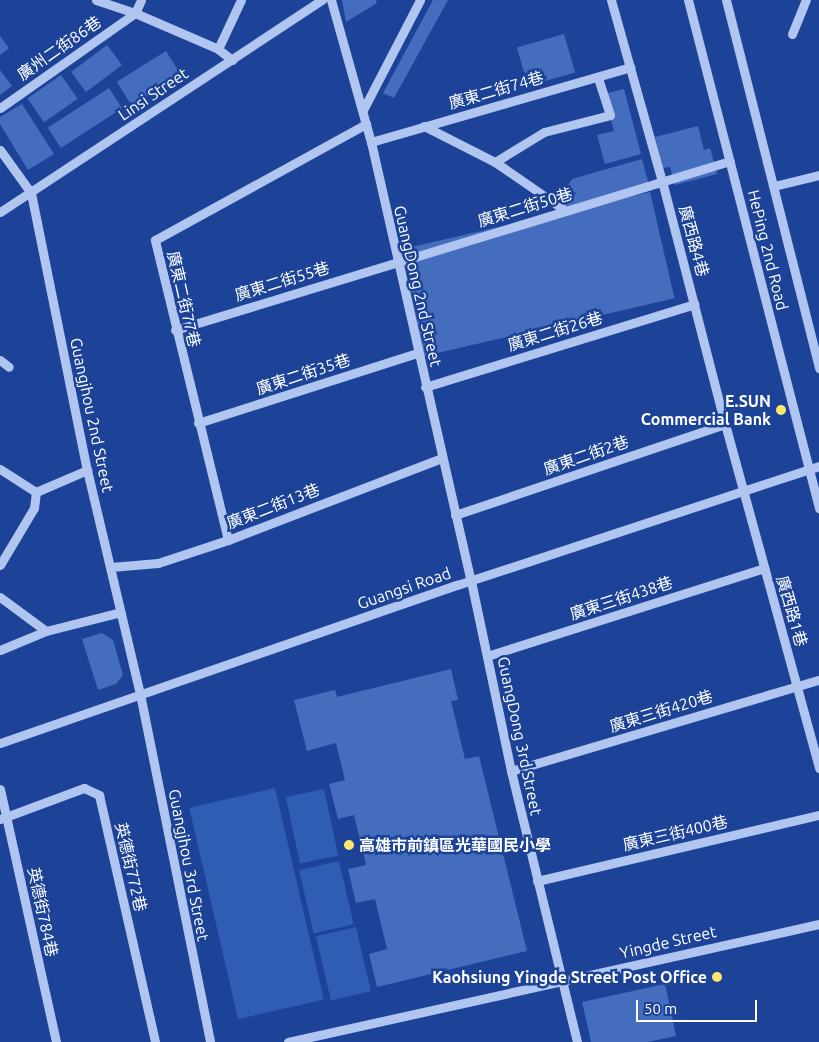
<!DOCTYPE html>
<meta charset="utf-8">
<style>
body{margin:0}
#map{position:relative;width:819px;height:1042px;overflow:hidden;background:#1c4397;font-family:Ubuntu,"Noto Sans TC",sans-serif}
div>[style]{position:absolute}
.green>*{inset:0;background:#305db4;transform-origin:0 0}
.building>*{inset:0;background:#446dbe;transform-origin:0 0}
.minor>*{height:9px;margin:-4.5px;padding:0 4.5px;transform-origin:4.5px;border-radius:4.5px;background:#b0c5f0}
.dots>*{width:14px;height:14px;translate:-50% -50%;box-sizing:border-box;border:2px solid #1c4397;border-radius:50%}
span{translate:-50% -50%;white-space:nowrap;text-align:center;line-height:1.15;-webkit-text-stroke:5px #1c4397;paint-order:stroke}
.street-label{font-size:16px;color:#fff}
.poi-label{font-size:16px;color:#fff;font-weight:700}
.right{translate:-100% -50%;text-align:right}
.left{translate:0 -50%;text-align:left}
.scale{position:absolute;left:636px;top:1000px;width:121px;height:22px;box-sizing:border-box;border:2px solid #fff;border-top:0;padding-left:6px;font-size:15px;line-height:18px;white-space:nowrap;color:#fff;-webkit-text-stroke:4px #1c4397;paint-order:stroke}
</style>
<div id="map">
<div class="green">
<i style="left:275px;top:788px;width:217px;height:88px;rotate:77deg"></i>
<i style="left:324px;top:789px;width:68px;height:39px;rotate:78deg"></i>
<i style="left:339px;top:861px;width:65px;height:41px;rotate:77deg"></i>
<i style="left:356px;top:927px;width:66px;height:41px;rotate:77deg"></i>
</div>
<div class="building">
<i style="clip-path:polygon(342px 0,376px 0,377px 3px,346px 22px)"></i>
<i style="clip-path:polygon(433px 0,448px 0,394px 98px,383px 93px)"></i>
<i style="left:564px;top:34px;width:40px;height:49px;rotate:74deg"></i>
<i style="clip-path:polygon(0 36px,9px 48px,0 55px)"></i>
<i style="left:107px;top:45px;width:25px;height:45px;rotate:53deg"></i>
<i style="left:166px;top:51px;width:28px;height:58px;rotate:58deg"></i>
<i style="clip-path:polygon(0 70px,12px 86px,0 95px)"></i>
<i style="left:61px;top:75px;width:29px;height:41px;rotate:55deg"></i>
<i style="left:109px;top:88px;width:24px;height:73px;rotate:57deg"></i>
<i style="clip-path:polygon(624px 89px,641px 154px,605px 164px,597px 135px,614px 131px,604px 94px)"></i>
<i style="clip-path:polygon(22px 104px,54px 154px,28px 170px,0 124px,0 117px)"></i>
<i style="clip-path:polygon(698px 126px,704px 150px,710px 148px,717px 174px,675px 185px,670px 167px,663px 168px,655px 137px)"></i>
<i style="clip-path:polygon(642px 159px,649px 185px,564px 208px,561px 196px,572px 179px)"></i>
<i style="left:650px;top:192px;width:109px;height:260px;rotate:77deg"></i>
<i style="clip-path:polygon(102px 633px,113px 640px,123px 675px,116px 684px,98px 690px,82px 639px)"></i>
<i style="clip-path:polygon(451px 669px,458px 700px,451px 701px,465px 759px,479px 756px,527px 951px,377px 987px,369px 954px,387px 949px,375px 899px,356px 903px,348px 869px,366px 865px,354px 815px,338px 819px,329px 784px,345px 780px,336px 743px,307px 751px,294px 700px,335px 690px,337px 697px)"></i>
<i style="clip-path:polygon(665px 984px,676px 1036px,648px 1042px,591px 1042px,582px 1002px)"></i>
</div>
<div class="minor">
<i style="left:96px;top:0;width:41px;rotate:18.4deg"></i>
<i style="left:135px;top:13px;width:90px;rotate:23.4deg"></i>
<i style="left:218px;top:49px;width:18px;rotate:38deg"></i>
<i style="left:331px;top:0;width:148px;rotate:74.3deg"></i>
<i style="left:371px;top:142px;width:450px;rotate:77.2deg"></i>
<i style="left:471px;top:581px;width:194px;rotate:78.1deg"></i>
<i style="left:511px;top:771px;width:279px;rotate:76.3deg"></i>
<i style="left:611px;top:0;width:188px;rotate:74.3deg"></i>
<i style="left:662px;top:181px;width:251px;rotate:75.5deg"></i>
<i style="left:725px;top:424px;width:357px;rotate:74.7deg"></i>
<i style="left:688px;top:0;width:525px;rotate:75.54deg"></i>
<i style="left:726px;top:0;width:380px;rotate:75.8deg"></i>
<i style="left:792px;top:34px;width:37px;rotate:-68deg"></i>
<i style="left:218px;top:49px;width:54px;rotate:-64.9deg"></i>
<i style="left:0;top:108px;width:165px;rotate:-35.1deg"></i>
<i style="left:135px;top:13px;width:14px;rotate:-65deg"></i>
<i style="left:363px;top:110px;width:124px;rotate:-62.6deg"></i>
<i style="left:424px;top:126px;width:80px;rotate:26.9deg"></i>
<i style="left:495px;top:162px;width:86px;rotate:34.6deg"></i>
<i style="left:371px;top:142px;width:270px;rotate:-16.1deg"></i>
<i style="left:0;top:150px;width:53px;rotate:54.2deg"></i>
<i style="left:31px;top:193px;width:283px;rotate:78.6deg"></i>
<i style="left:87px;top:470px;width:230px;rotate:76.7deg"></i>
<i style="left:140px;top:694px;width:355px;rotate:78.6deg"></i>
<i style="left:495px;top:162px;width:57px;rotate:-31.5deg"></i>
<i style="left:544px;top:132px;width:68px;rotate:-14.4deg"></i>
<i style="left:610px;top:115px;width:40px;rotate:-108deg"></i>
<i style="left:774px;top:186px;width:46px;rotate:-13.7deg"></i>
<i style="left:0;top:212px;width:386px;rotate:-33.4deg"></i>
<i style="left:175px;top:330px;width:580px;rotate:-16.94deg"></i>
<i style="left:0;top:360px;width:11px;rotate:38deg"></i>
<i style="left:425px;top:387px;width:282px;rotate:-17.1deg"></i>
<i style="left:198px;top:423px;width:230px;rotate:-17.7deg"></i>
<i style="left:0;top:469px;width:43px;rotate:32.6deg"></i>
<i style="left:36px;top:492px;width:56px;rotate:-23.3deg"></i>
<i style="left:455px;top:515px;width:285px;rotate:-18.6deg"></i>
<i style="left:228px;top:540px;width:309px;rotate:-103.7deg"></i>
<i style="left:155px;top:240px;width:241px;rotate:-28.8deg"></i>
<i style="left:0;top:565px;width:66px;rotate:-59.2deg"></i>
<i style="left:34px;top:508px;width:16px;rotate:-83deg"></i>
<i style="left:111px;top:567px;width:47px;rotate:-4.9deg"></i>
<i style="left:158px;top:563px;width:74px;rotate:-18.2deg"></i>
<i style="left:228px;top:540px;width:229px;rotate:-21deg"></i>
<i style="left:0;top:597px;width:57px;rotate:36.5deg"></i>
<i style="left:0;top:650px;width:50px;rotate:-22.4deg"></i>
<i style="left:46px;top:631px;width:77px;rotate:-14.2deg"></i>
<i style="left:487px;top:656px;width:291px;rotate:-17.6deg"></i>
<i style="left:0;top:743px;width:484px;rotate:-19.1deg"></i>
<i style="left:457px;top:585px;width:381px;rotate:-18.2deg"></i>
<i style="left:511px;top:771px;width:321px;rotate:-16.5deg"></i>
<i style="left:0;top:789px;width:259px;rotate:77.5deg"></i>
<i style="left:0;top:819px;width:90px;rotate:-20.3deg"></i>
<i style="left:84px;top:788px;width:17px;rotate:25deg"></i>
<i style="left:99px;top:795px;width:253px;rotate:77.2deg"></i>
<i style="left:537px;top:881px;width:290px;rotate:-13.2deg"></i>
<i style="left:288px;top:1042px;width:544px;rotate:-12.53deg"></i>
</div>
<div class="dots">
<i style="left:781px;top:410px;background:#ffe66f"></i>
<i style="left:349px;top:845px;background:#ffe66f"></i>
<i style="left:717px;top:977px;background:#ffe66f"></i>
</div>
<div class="street-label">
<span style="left:59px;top:48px;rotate:-35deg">廣州二街86巷</span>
<span style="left:496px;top:90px;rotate:-16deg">廣東二街74巷</span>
<span style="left:153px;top:94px;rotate:-34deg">Linsi Street</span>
<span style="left:525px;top:207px;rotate:-17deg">廣東二街50巷</span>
<span style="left:694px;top:241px;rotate:75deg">廣西路4巷</span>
<span style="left:768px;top:250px;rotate:76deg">HePing 2nd Road</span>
<span style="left:282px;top:281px;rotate:-17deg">廣東二街55巷</span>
<span style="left:418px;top:286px;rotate:77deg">GuangDong 2nd Street</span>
<span style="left:184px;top:299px;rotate:77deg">廣東二街77巷</span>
<span style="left:555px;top:331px;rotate:-17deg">廣東二街26巷</span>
<span style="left:303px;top:374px;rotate:-18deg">廣東二街35巷</span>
<span style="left:92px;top:415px;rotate:78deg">Guangjhou 2nd Street</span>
<span style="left:586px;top:455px;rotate:-19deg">廣東二街2巷</span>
<span style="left:273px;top:506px;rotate:-21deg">廣東二街13巷</span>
<span style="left:404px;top:588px;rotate:-19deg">Guangsi Road</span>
<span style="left:621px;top:598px;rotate:-18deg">廣東三街438巷</span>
<span style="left:792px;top:611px;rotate:74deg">廣西路1巷</span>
<span style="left:661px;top:711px;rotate:-17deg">廣東三街420巷</span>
<span style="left:520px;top:736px;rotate:78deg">GuangDong 3rd Street</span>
<span style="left:675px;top:833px;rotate:-13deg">廣東三街400巷</span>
<span style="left:189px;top:865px;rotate:79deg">Guangjhou 3rd Street</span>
<span style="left:131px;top:867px;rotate:77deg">英德街772巷</span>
<span style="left:43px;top:912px;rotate:78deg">英德街784巷</span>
<span style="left:668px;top:942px;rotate:-13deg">Yingde Street</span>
</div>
<div class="poi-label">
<span class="right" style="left:771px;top:410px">E.SUN<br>Commercial Bank</span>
<span class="left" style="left:359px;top:845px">高雄市前鎮區光華國民小學</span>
<span class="right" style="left:707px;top:977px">Kaohsiung Yingde Street Post Office</span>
</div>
<div class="scale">50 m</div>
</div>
